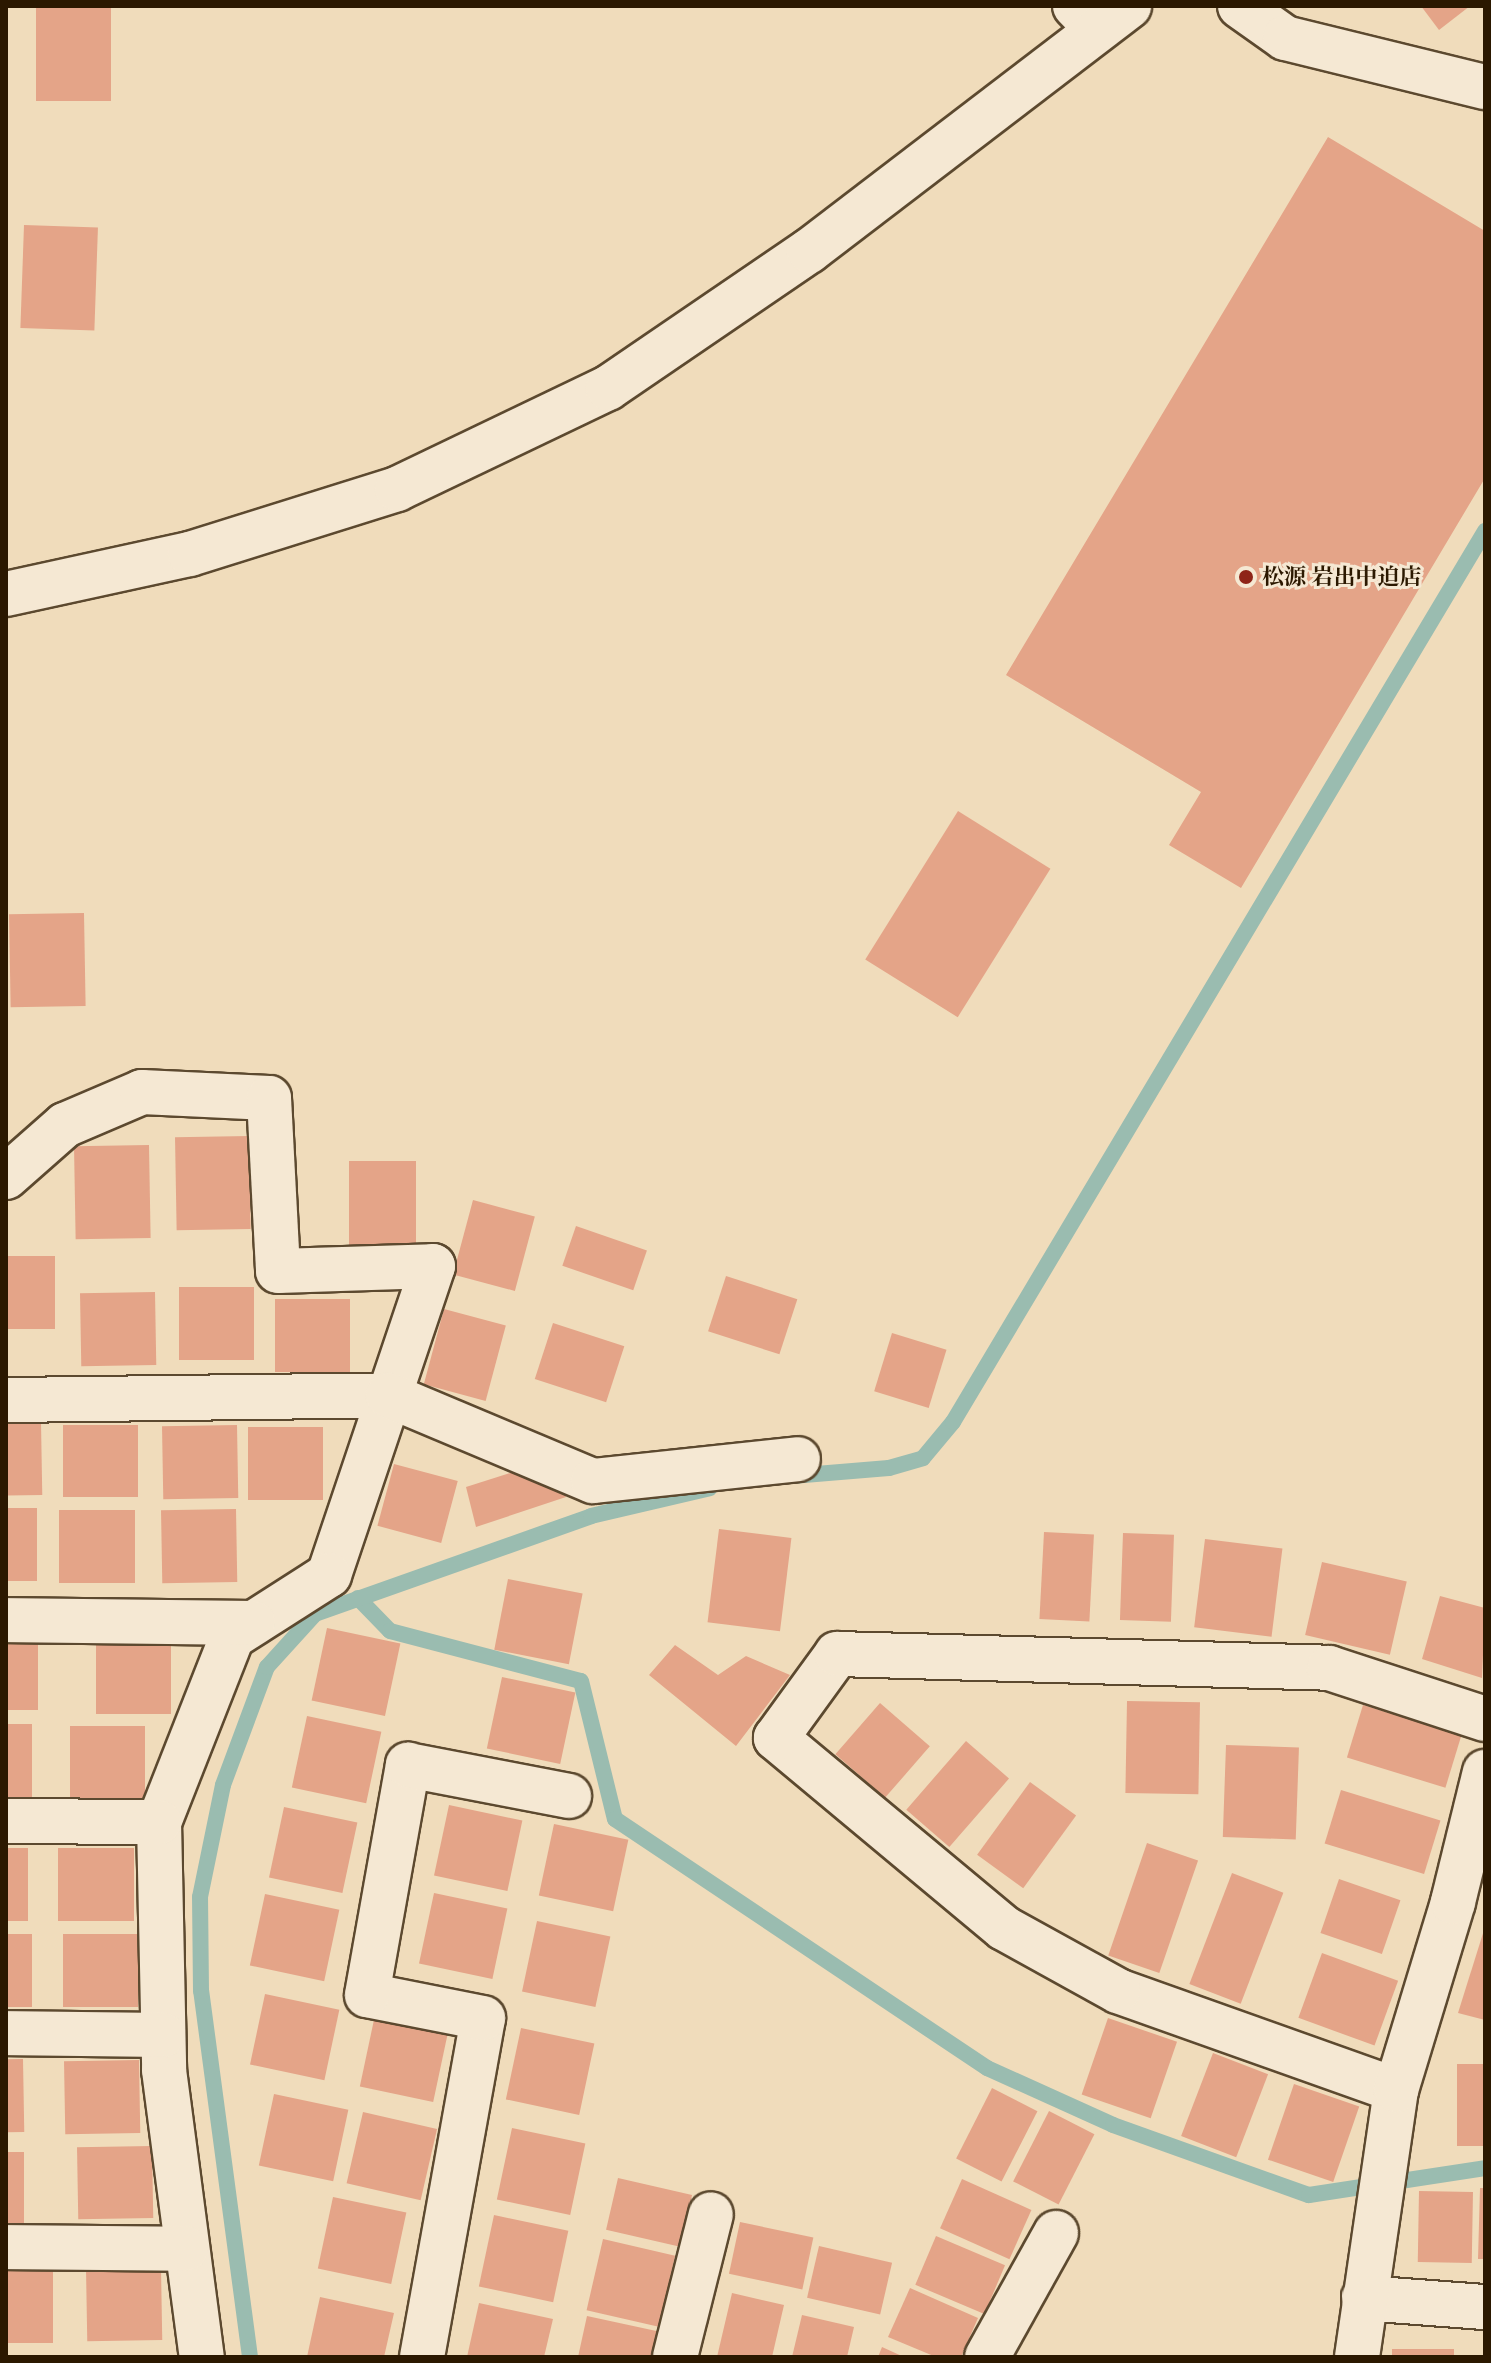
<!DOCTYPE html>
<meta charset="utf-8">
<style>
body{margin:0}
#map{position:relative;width:1491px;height:2363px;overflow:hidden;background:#f0dcbb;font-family:"Libre Caslon Text","Noto Serif JP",serif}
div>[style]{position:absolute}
.stream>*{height:16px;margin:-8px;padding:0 8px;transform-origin:8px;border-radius:8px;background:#9abcb0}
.building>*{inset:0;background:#e4a488;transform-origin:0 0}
.roads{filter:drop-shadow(2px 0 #5c492f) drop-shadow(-2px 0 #5c492f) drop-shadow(0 2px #5c492f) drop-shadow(0 -2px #5c492f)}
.minor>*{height:44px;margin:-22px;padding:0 22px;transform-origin:22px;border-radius:22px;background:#f5e8d3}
.tertiary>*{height:44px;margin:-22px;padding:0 22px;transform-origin:22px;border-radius:22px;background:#f5e8d3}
.dots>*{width:22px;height:22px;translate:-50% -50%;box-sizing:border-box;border:4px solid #f5e8d3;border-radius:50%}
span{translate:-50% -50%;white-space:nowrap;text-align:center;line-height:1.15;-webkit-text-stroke:6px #f5e8d3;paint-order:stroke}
.poi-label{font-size:22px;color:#2b1800;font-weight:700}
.left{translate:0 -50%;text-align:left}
.frame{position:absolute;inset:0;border:8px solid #2b1800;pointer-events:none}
</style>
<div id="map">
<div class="stream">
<i style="left:792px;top:1476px;width:97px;rotate:-4.7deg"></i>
<i style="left:889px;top:1468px;width:35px;rotate:-16deg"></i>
<i style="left:923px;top:1458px;width:47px;rotate:-50.2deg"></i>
<i style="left:953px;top:1422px;width:1038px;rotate:-59.16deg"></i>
<i style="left:358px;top:1598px;width:46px;rotate:45.9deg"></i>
<i style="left:390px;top:1631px;width:197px;rotate:14.7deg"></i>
<i style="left:581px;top:1681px;width:142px;rotate:76.2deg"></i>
<i style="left:615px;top:1819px;width:448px;rotate:33.8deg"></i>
<i style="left:987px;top:2068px;width:138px;rotate:24.3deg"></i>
<i style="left:1113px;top:2125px;width:208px;rotate:19.7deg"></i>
<i style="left:1309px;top:2195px;width:178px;rotate:-8.7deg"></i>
<i style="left:250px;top:2357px;width:369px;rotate:-97.6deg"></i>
<i style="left:201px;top:1991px;width:94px;rotate:-90.6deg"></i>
<i style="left:200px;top:1897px;width:114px;rotate:-78.4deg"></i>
<i style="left:223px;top:1785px;width:126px;rotate:-69.6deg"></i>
<i style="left:267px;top:1667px;width:72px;rotate:-47.8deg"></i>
<i style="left:315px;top:1614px;width:293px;rotate:-19.5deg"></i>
<i style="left:591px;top:1516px;width:122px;rotate:-13.2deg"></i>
</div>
<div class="building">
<i style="left:36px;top:6px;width:75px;height:95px"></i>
<i style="clip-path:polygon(1421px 6px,1470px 6px,1439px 30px)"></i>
<i style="clip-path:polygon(1328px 137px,1485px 231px,1485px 478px,1241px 888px,1169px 845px,1201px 792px,1006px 675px)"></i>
<i style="left:24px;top:225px;width:74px;height:103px;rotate:2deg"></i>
<i style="left:958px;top:811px;width:109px;height:175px;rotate:32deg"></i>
<i style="left:84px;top:913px;width:93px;height:75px;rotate:89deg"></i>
<i style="left:249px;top:1136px;width:93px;height:74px;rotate:89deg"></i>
<i style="left:149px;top:1145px;width:93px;height:75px;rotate:89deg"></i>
<i style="left:349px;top:1161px;width:67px;height:93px"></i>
<i style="left:473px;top:1200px;width:64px;height:77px;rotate:15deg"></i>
<i style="left:576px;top:1226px;width:75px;height:42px;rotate:19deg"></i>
<i style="left:6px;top:1256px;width:49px;height:73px"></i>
<i style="left:726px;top:1276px;width:75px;height:58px;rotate:18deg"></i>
<i style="left:254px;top:1287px;width:73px;height:75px;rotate:90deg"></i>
<i style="left:155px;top:1292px;width:73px;height:75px;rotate:89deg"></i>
<i style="left:350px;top:1299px;width:73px;height:75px;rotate:90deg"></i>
<i style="left:444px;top:1309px;width:64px;height:78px;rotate:15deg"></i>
<i style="left:553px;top:1323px;width:75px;height:59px;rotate:18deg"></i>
<i style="left:892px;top:1333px;width:57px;height:61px;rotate:17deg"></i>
<i style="left:41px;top:1422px;width:73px;height:35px;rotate:89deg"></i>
<i style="left:138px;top:1425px;width:72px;height:75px;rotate:90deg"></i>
<i style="left:237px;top:1425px;width:73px;height:75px;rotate:89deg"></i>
<i style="left:248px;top:1427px;width:75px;height:73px"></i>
<i style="left:394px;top:1464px;width:66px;height:64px;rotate:15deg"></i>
<i style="clip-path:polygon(526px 1468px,557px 1477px,566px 1497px,476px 1527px,466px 1487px)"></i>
<i style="left:6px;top:1508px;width:31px;height:73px"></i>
<i style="left:236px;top:1509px;width:73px;height:75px;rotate:89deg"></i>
<i style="left:135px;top:1510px;width:73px;height:76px;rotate:90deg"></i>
<i style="left:719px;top:1529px;width:73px;height:94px;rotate:7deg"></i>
<i style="left:1044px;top:1532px;width:50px;height:87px;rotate:3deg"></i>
<i style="left:1123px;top:1533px;width:51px;height:87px;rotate:2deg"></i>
<i style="left:1205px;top:1539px;width:78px;height:89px;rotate:7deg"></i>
<i style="left:1322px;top:1562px;width:87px;height:75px;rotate:13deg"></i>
<i style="left:508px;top:1579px;width:76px;height:72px;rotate:11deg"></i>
<i style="clip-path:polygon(1440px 1596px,1485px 1608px,1482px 1678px,1422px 1659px)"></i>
<i style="left:327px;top:1628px;width:75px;height:74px;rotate:12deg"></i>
<i style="left:6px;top:1637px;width:32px;height:73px"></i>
<i style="left:96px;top:1641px;width:75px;height:73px"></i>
<i style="clip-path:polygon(675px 1645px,718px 1675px,746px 1656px,790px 1675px,736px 1746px,649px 1675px)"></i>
<i style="left:502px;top:1677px;width:75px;height:73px;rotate:12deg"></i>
<i style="left:1127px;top:1701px;width:73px;height:92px;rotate:1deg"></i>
<i style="left:880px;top:1703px;width:66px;height:68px;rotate:41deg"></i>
<i style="left:1363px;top:1705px;width:103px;height:55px;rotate:17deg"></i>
<i style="left:307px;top:1716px;width:76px;height:73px;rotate:12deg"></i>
<i style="left:6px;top:1724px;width:26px;height:73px"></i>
<i style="left:70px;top:1726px;width:75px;height:73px"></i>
<i style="left:966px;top:1741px;width:57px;height:91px;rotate:41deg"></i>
<i style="left:1226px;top:1745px;width:73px;height:92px;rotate:2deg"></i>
<i style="left:1030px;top:1782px;width:57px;height:90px;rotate:36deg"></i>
<i style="left:1341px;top:1790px;width:104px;height:56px;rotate:17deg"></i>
<i style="left:449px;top:1805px;width:75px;height:72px;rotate:12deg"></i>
<i style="left:284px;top:1807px;width:75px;height:72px;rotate:12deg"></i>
<i style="left:554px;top:1824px;width:76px;height:73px;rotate:12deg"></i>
<i style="left:1147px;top:1843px;width:54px;height:119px;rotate:19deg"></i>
<i style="left:6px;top:1848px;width:22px;height:73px"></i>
<i style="left:58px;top:1848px;width:76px;height:73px"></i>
<i style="left:1232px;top:1873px;width:55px;height:119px;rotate:21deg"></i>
<i style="left:1339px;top:1879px;width:65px;height:57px;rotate:19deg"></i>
<i style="left:434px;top:1893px;width:75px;height:72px;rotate:12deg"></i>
<i style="left:265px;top:1894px;width:76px;height:73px;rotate:12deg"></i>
<i style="left:537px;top:1921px;width:75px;height:72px;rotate:12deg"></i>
<i style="clip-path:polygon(1484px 1930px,1485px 1930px,1485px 2020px,1458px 2013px)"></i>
<i style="left:6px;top:1934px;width:26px;height:73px"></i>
<i style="left:63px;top:1934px;width:75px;height:73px"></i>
<i style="left:1322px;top:1953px;width:81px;height:69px;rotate:20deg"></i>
<i style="left:265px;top:1994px;width:76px;height:72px;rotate:12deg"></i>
<i style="left:375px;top:2015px;width:75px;height:73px;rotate:12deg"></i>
<i style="left:1108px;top:2018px;width:73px;height:81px;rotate:19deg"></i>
<i style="left:521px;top:2028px;width:75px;height:73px;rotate:12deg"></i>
<i style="left:1213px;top:2053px;width:59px;height:89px;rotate:21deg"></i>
<i style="left:23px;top:2059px;width:73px;height:17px;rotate:89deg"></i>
<i style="left:139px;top:2060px;width:73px;height:75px;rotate:89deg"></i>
<i style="left:1457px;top:2064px;width:28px;height:82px"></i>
<i style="left:1294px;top:2084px;width:69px;height:80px;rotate:19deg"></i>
<i style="left:992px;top:2088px;width:51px;height:79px;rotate:27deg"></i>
<i style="left:274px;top:2094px;width:76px;height:73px;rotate:12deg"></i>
<i style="left:1049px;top:2111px;width:51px;height:79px;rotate:27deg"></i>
<i style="left:363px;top:2112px;width:76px;height:73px;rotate:13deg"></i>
<i style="left:512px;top:2128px;width:75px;height:73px;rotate:12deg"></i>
<i style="left:152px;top:2146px;width:72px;height:75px;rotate:89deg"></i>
<i style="left:6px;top:2152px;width:18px;height:72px"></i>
<i style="left:618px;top:2178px;width:76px;height:53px;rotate:13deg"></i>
<i style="left:962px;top:2179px;width:76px;height:54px;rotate:24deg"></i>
<i style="clip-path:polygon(1480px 2188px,1485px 2188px,1485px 2259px,1478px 2259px)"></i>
<i style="left:1419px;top:2191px;width:54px;height:71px;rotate:1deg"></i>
<i style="left:333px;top:2197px;width:75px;height:73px;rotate:12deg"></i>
<i style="left:494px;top:2215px;width:76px;height:73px;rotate:12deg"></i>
<i style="left:740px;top:2222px;width:75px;height:53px;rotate:12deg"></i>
<i style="left:936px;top:2236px;width:75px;height:53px;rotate:23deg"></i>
<i style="left:603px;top:2239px;width:74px;height:73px;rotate:13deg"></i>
<i style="left:819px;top:2246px;width:75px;height:53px;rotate:13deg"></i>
<i style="left:161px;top:2268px;width:72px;height:75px;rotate:89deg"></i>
<i style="left:6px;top:2270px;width:47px;height:73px"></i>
<i style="clip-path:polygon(910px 2288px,978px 2318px,961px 2357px,936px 2357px,888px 2337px)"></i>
<i style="clip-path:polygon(732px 2293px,784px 2305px,772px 2357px,717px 2357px)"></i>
<i style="clip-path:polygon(320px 2297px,394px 2313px,384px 2357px,307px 2357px)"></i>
<i style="clip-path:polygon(479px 2303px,553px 2319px,544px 2357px,467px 2357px)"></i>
<i style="clip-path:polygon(802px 2315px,854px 2327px,847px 2357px,792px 2357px)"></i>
<i style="clip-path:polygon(587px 2316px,661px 2332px,655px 2357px,578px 2357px)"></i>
<i style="clip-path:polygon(882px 2347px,904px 2357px,878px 2357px)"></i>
<i style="left:1454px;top:2349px;width:8px;height:62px;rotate:90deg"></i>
</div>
<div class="roads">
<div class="minor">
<i style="left:1075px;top:6px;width:32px;rotate:46deg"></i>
<i style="left:1240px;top:6px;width:55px;rotate:35.4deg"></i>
<i style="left:1285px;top:38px;width:206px;rotate:13.8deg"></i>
<i style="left:6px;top:1177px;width:79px;rotate:-41.4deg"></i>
<i style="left:65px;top:1125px;width:84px;rotate:-23.2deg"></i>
<i style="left:142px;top:1092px;width:127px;rotate:2.7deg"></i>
<i style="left:269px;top:1098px;width:173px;rotate:87deg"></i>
<i style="left:278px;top:1271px;width:155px;rotate:-1.8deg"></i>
<i style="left:433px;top:1266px;width:326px;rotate:108.6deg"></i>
<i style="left:329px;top:1575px;width:115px;rotate:147.4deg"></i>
<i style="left:232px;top:1637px;width:199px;rotate:111.5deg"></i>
<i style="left:159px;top:1822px;width:248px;rotate:88.8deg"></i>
<i style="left:164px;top:2070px;width:290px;rotate:82.5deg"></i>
<i style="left:6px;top:1400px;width:382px;rotate:-0.7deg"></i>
<i style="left:388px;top:1395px;width:222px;rotate:22.8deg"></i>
<i style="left:593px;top:1481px;width:206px;rotate:-6.1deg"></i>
<i style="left:6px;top:1620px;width:247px;rotate:0.7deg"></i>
<i style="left:6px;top:1821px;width:153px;rotate:0.4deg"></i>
<i style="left:6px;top:2033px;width:157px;rotate:0.7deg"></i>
<i style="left:1396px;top:2090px;width:295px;rotate:-160.4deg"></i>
<i style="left:1118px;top:1991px;width:130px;rotate:-151.1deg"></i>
<i style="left:1004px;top:1928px;width:297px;rotate:-140.2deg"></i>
<i style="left:776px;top:1738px;width:104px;rotate:-54deg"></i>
<i style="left:837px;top:1654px;width:492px;rotate:1.6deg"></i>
<i style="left:1329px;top:1668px;width:164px;rotate:18.1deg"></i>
<i style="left:6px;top:2247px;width:180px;rotate:0.6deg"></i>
<i style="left:1364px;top:2298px;width:121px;rotate:4.3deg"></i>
<i style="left:422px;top:2357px;width:344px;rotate:-79.8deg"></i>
<i style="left:483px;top:2018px;width:118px;rotate:-168.8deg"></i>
<i style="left:367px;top:1995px;width:234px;rotate:-79.9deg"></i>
<i style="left:408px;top:1765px;width:164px;rotate:10.9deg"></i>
<i style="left:675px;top:2357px;width:147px;rotate:-75.9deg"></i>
<i style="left:987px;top:2357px;width:142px;rotate:-60.9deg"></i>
<i style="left:1357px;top:2357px;width:270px;rotate:-81.7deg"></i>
<i style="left:1396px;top:2090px;width:196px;rotate:-73.1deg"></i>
<i style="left:1453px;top:1902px;width:134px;rotate:-76.2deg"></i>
</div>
<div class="tertiary">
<i style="left:6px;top:594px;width:188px;rotate:-12.3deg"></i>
<i style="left:190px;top:554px;width:217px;rotate:-17.4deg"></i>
<i style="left:397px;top:489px;width:234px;rotate:-25.6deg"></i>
<i style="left:608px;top:388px;width:243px;rotate:-34.3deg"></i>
<i style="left:809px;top:251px;width:403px;rotate:-37.4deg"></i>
</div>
</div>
<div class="dots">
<i style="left:1246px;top:577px;background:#8f2418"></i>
</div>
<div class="poi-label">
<span class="left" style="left:1262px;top:577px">松源 岩出中迫店</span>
</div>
<div class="frame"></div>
</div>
